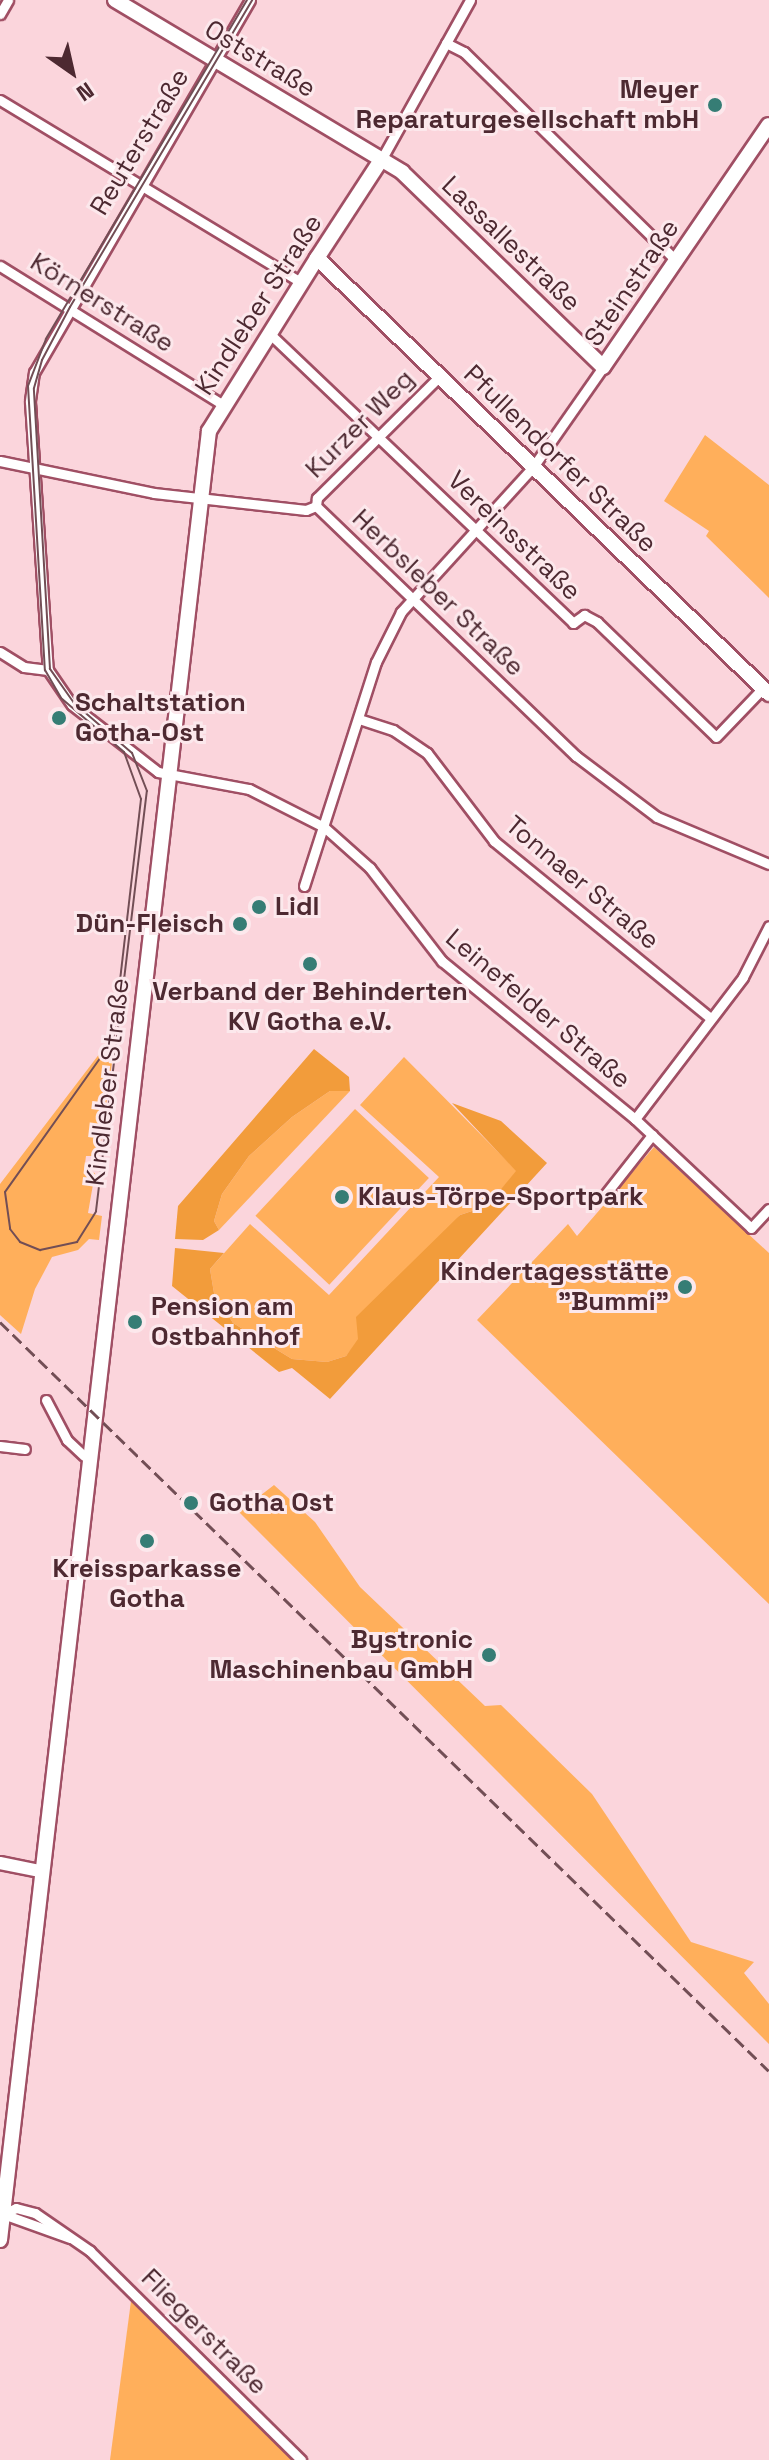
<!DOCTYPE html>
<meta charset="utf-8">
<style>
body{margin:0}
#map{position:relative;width:769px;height:2460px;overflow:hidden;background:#fbd5dc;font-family:"Space Grotesk",sans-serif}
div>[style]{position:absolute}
.green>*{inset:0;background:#ffaf5b;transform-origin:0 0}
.forest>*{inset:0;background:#f29c3b}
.roads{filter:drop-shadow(2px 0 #a04f64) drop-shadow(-2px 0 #a04f64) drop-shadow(0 2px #a04f64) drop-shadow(0 -2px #a04f64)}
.minor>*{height:9px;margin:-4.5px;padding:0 4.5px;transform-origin:4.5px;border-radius:4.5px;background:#fff}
.tertiary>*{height:12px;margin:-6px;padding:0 6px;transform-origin:6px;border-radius:6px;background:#fff}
.secondary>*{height:14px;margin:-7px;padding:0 7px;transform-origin:7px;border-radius:7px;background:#fff}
.primary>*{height:14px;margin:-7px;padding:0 7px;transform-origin:7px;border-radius:7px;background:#fff}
.tram>*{height:2px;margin:-1px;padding:0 1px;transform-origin:1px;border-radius:1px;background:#724e55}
.rail>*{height:3px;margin-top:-1.5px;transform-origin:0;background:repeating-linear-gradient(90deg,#724e55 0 12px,transparent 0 18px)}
.dots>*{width:22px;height:22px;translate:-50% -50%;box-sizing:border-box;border:4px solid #fce8ec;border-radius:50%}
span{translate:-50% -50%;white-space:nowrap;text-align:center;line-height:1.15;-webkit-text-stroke:6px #fce8ec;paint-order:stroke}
.street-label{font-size:26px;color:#4d2931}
.poi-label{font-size:26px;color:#4d2931;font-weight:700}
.right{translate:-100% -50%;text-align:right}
.left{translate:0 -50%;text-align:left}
.north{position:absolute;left:32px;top:32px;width:80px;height:80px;-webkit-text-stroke:6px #fce8ec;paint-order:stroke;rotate:146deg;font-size:22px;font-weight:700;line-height:32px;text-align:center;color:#4d2931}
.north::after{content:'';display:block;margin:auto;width:28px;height:36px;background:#4d2931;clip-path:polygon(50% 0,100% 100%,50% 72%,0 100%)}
</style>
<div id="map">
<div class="green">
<i style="clip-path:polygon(705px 435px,769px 485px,769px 598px,706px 536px,709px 531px,664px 501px)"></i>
<i style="clip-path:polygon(100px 1053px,112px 1063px,99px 1156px,86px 1156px,84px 1171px,95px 1173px,88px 1213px,102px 1216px,99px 1240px,89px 1239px,78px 1250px,52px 1257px,35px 1289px,21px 1334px,0 1315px,0 1184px)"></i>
<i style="clip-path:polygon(404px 1057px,517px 1171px,487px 1206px,460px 1215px,346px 1356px,327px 1362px,292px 1359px,233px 1323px,214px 1293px,210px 1269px,250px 1224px,329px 1295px,439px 1177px,360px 1105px)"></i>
<i style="clip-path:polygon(330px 1091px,350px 1091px,219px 1230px,214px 1221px,222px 1194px,249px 1156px,292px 1117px)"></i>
<i style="left:355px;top:1109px;width:101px;height:146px;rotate:43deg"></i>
<i style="clip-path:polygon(654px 1147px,769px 1253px,769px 1604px,477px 1320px,568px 1224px,577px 1236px)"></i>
<i style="clip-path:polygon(274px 1485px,315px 1522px,360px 1587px,485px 1706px,501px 1705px,592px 1794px,691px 1942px,754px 1962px,744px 1973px,769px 2004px,769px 2044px,239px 1512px)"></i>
<i style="clip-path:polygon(131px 2301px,292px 2460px,110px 2460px)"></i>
</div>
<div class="forest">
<i style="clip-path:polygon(314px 1049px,349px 1077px,350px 1091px,330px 1091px,292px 1117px,249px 1156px,222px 1194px,214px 1221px,219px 1230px,203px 1240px,175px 1239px,178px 1206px)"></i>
<i style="clip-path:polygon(452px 1103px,501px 1121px,547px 1163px,330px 1399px,292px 1368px,279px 1372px,172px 1286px,175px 1248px,224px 1253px,210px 1269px,214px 1293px,233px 1323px,292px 1359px,327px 1362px,346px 1356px,358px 1339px,356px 1317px,460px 1215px,487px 1206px,516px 1171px)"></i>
</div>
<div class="roads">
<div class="minor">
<i style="left:250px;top:0;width:430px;rotate:120.1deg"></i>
<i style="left:34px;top:372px;width:30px;rotate:98deg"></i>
<i style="left:30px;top:402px;width:269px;rotate:86.2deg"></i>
<i style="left:48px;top:670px;width:42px;rotate:55.6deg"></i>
<i style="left:72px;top:705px;width:109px;rotate:37.9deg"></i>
<i style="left:158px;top:772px;width:93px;rotate:10.6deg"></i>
<i style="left:249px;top:789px;width:84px;rotate:26.9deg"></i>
<i style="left:324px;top:827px;width:62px;rotate:41.7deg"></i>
<i style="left:370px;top:868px;width:118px;rotate:52.3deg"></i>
<i style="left:442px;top:961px;width:249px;rotate:39.3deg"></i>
<i style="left:635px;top:1119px;width:159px;rotate:43.2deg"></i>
<i style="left:751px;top:1228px;width:26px;rotate:-47deg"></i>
<i style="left:0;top:14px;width:16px;rotate:-60deg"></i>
<i style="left:446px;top:43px;width:20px;rotate:27deg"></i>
<i style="left:464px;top:52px;width:297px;rotate:44.5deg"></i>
<i style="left:0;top:100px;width:353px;rotate:31.2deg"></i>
<i style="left:381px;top:160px;width:183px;rotate:-60.9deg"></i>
<i style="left:0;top:266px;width:261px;rotate:31.9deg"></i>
<i style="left:270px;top:334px;width:419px;rotate:43.6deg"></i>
<i style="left:573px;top:623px;width:14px;rotate:-36deg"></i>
<i style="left:584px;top:615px;width:15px;rotate:28deg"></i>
<i style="left:597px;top:622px;width:165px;rotate:44deg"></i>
<i style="left:716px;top:737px;width:68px;rotate:-46.2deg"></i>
<i style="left:0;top:461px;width:157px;rotate:11.7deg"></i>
<i style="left:154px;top:493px;width:153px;rotate:6.4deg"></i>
<i style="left:306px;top:510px;width:11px;rotate:-22deg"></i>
<i style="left:316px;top:506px;width:361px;rotate:43.9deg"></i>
<i style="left:576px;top:756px;width:101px;rotate:37deg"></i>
<i style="left:657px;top:817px;width:121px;rotate:22.8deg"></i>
<i style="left:316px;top:506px;width:8px;rotate:-83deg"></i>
<i style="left:317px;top:498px;width:173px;rotate:-44.8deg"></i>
<i style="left:0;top:652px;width:28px;rotate:32deg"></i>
<i style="left:24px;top:667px;width:24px;rotate:7deg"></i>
<i style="left:359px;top:719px;width:36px;rotate:18deg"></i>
<i style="left:393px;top:730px;width:41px;rotate:34.1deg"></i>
<i style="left:427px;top:753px;width:111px;rotate:52.7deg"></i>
<i style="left:494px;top:841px;width:279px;rotate:39.3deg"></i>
<i style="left:304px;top:886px;width:235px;rotate:-72.2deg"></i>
<i style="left:376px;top:662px;width:56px;rotate:-63.4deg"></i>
<i style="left:401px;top:612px;width:196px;rotate:-47.7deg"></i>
<i style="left:533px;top:467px;width:122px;rotate:-55deg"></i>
<i style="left:635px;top:1119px;width:178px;rotate:-52.7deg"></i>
<i style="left:743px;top:977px;width:57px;rotate:-63deg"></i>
<i style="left:604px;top:1196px;width:78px;rotate:-51.8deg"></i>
<i style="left:46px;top:1400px;width:45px;rotate:62.3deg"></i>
<i style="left:67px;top:1440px;width:23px;rotate:43deg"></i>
<i style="left:0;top:1446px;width:25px;rotate:7deg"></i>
<i style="left:3px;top:2214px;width:14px;rotate:-25deg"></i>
<i style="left:16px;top:2208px;width:20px;rotate:15deg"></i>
<i style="left:35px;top:2213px;width:67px;rotate:34.6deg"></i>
<i style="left:90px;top:2251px;width:297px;rotate:44.7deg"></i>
<i style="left:3px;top:2214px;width:71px;rotate:19.7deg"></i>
</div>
<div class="tertiary">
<i style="left:0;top:1863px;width:41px;rotate:11.3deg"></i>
</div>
<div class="secondary">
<i style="left:0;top:2240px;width:1821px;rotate:-83.41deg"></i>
<i style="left:209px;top:431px;width:204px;rotate:-58deg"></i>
</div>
<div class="primary">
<i style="left:115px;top:0;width:335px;rotate:30.9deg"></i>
<i style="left:402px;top:172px;width:280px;rotate:44.1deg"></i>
<i style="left:603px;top:367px;width:293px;rotate:-55.6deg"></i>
<i style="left:381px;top:160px;width:117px;rotate:123.1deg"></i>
<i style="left:317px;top:258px;width:628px;rotate:43.97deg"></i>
</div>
</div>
<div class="tram">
<i style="left:247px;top:0;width:394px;rotate:120.7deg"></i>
<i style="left:46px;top:339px;width:50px;rotate:111deg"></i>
<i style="left:28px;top:386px;width:285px;rotate:86.6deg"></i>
<i style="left:45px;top:670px;width:32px;rotate:60deg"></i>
<i style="left:61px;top:698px;width:83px;rotate:40.6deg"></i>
<i style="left:124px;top:752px;width:50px;rotate:70.1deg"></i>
<i style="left:141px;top:799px;width:243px;rotate:96.6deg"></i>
<i style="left:113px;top:1040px;width:186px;rotate:125.4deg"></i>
<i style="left:5px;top:1192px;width:37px;rotate:82deg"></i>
<i style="left:10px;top:1229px;width:16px;rotate:52deg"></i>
<i style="left:20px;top:1242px;width:22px;rotate:22deg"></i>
<i style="left:40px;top:1250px;width:38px;rotate:-12deg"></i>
<i style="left:77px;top:1242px;width:36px;rotate:-58deg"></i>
<i style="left:96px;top:1211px;width:423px;rotate:-83.1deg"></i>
<i style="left:147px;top:791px;width:41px;rotate:-111.5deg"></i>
<i style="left:132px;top:753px;width:77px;rotate:-139.2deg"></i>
<i style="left:74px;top:703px;width:42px;rotate:-125.2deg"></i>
<i style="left:50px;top:669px;width:281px;rotate:-93.3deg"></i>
<i style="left:34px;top:388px;width:29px;rotate:-74deg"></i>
<i style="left:42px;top:360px;width:60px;rotate:-62.2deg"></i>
<i style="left:70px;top:307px;width:357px;rotate:-59.3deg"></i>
</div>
<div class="rail">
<i style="left:0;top:1322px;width:1073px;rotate:44.25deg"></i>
</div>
<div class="dots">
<i style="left:715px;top:105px;background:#367d75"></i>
<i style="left:59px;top:718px;background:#367d75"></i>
<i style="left:259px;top:907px;background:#367d75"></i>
<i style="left:240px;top:924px;background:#367d75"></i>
<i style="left:310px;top:964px;background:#367d75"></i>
<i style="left:342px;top:1197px;background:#367d75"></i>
<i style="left:685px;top:1287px;background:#367d75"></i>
<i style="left:135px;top:1322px;background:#367d75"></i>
<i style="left:191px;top:1503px;background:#367d75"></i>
<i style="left:147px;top:1541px;background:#367d75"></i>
<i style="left:489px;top:1655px;background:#367d75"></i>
</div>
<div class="street-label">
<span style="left:260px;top:59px;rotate:31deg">Oststraße</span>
<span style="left:140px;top:142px;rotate:-59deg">Reuterstraße</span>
<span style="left:511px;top:244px;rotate:44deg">Lassallestraße</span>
<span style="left:632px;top:283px;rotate:-56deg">Steinstraße</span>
<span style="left:102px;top:303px;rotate:32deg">Körnerstraße</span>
<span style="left:259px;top:305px;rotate:-57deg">Kindleber Straße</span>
<span style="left:360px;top:424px;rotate:-45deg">Kurzer Weg</span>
<span style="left:560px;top:459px;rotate:44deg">Pfullendorfer Straße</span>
<span style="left:514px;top:536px;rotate:44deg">Vereinsstraße</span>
<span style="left:438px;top:593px;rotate:44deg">Herbsleber Straße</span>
<span style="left:582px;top:883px;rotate:40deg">Tonnaer Straße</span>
<span style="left:538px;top:1009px;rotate:40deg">Leinefelder Straße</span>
<span style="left:108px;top:1082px;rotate:-83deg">Kindleber Straße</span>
<span style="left:204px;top:2332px;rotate:45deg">Fliegerstraße</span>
</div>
<div class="poi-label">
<span class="right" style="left:699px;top:105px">Meyer<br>Reparaturgesellschaft mbH</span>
<span class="left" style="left:75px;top:718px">Schaltstation<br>Gotha-Ost</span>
<span class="left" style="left:275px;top:907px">Lidl</span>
<span class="right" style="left:224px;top:924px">Dün-Fleisch</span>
<span style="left:310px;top:1007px">Verband der Behinderten<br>KV Gotha e.V.</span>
<span class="left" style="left:358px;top:1197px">Klaus-Törpe-Sportpark</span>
<span class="right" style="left:669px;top:1287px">Kindertagesstätte<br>"Bummi"</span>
<span class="left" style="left:151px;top:1322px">Pension am<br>Ostbahnhof</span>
<span class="left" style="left:209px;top:1503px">Gotha Ost</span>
<span style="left:147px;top:1584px">Kreissparkasse<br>Gotha</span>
<span class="right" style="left:473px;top:1655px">Bystronic<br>Maschinenbau GmbH</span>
</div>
<div class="north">N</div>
</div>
